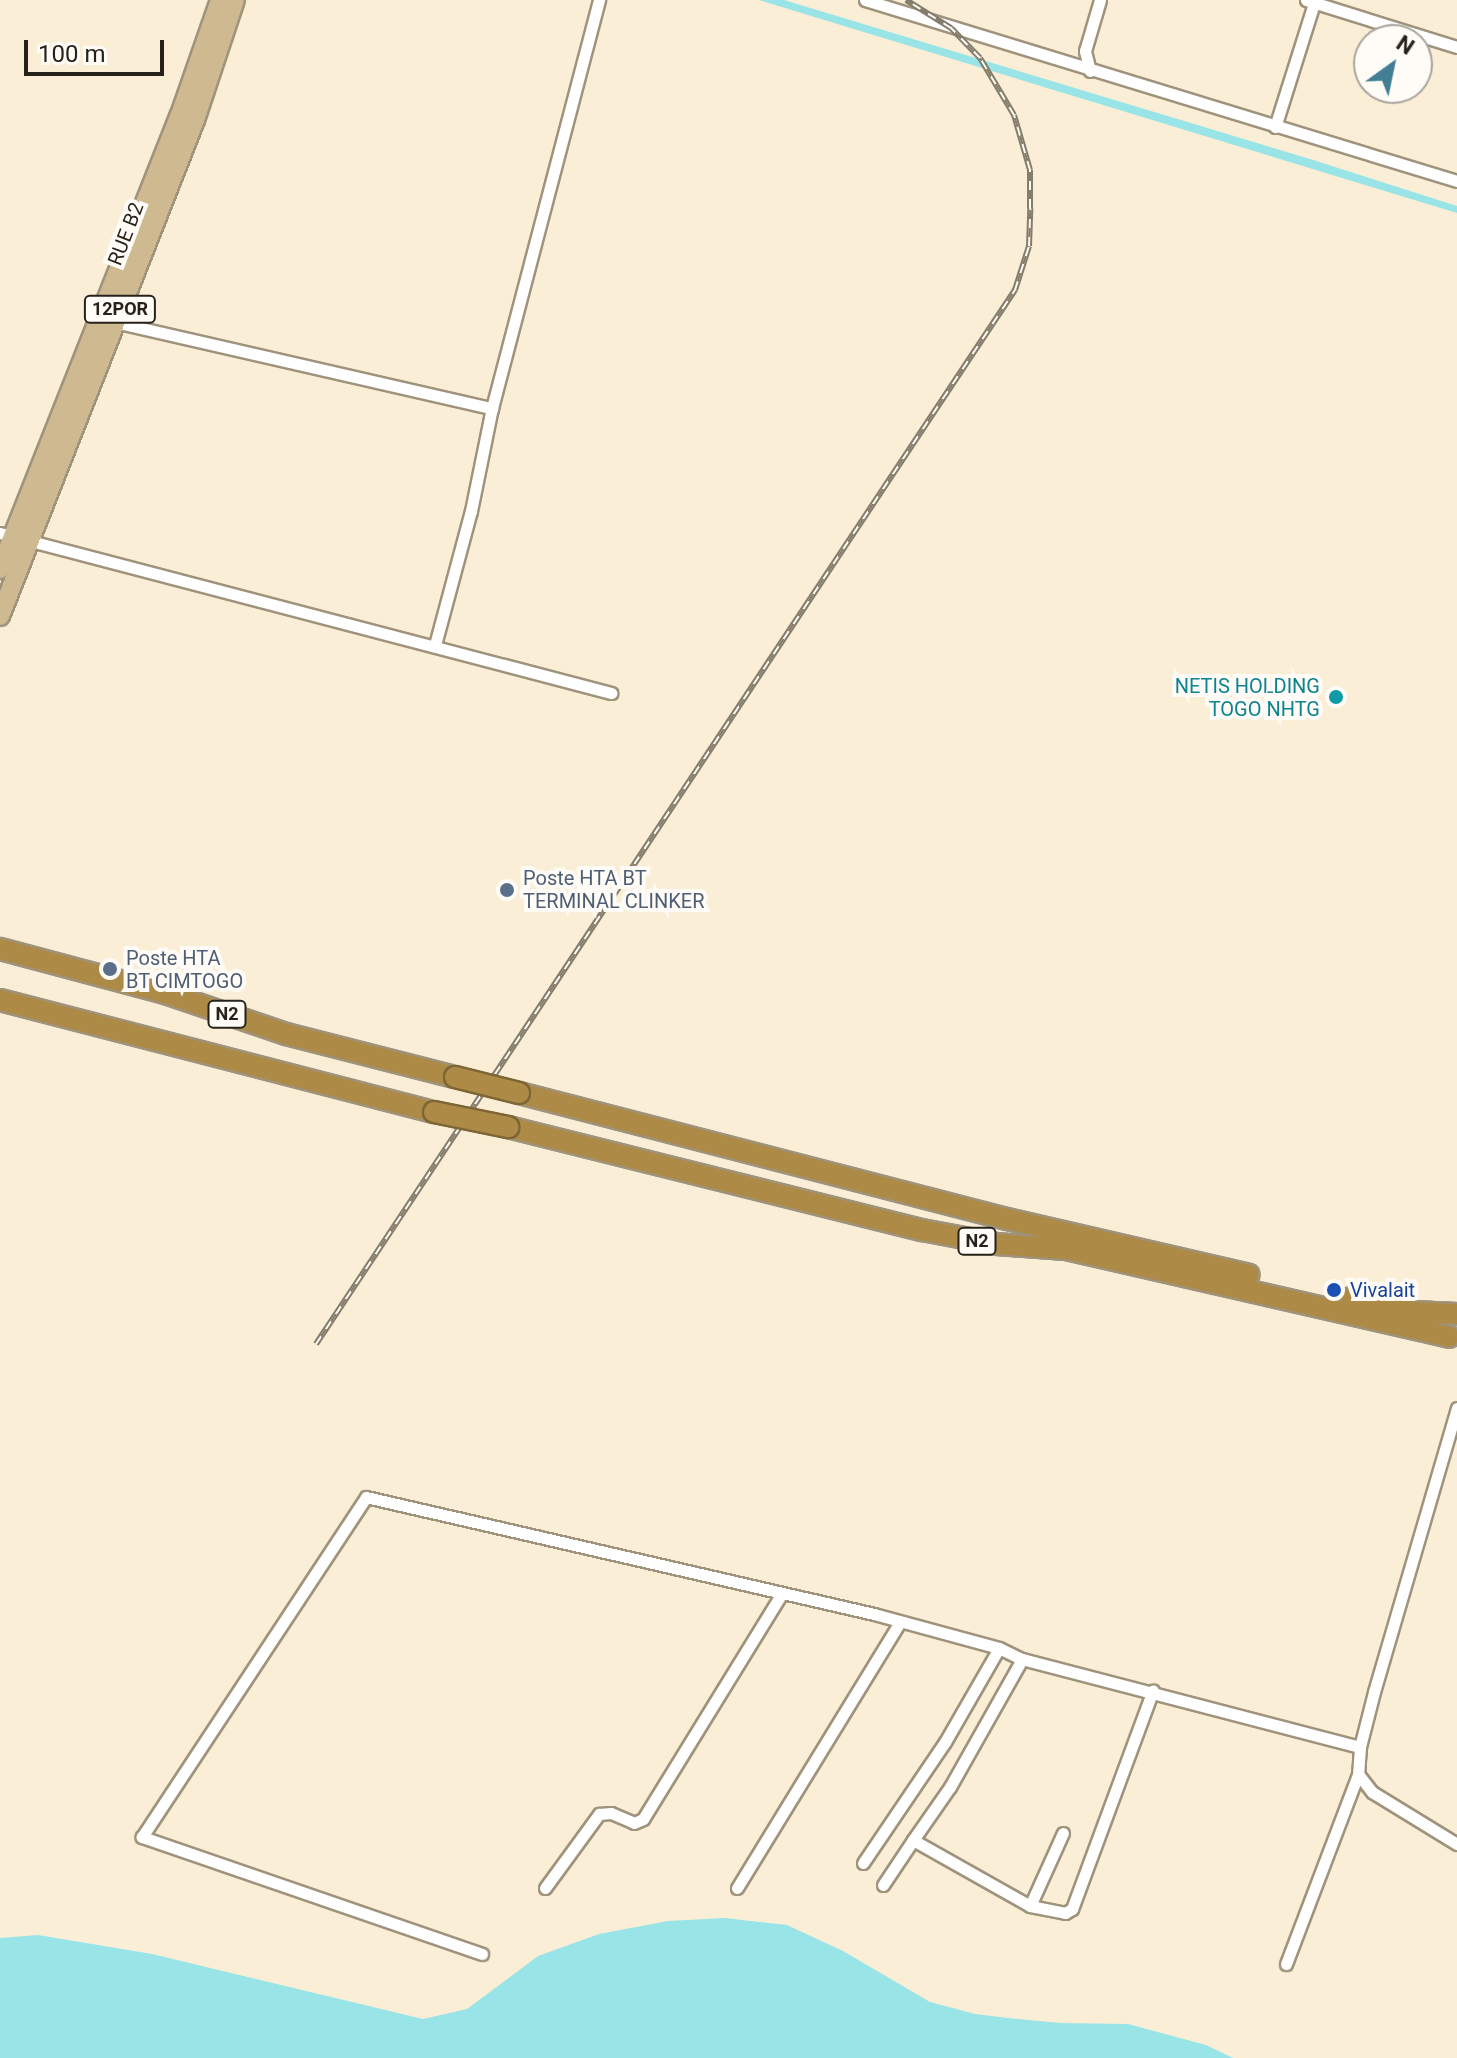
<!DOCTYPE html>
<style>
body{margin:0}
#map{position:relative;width:1457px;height:2058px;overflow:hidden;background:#fbeed6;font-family:Roboto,sans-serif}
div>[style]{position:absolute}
.water>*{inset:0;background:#98e4e7}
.roads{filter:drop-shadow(2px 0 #9f937c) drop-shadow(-2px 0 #9f937c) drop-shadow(0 2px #9f937c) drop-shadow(0 -2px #9f937c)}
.street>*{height:11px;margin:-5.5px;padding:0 5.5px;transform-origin:5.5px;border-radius:5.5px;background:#fff}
.primary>*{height:18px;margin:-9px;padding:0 9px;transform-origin:9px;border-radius:9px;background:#ceb990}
.highway>*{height:20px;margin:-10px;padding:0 10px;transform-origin:10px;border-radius:10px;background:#ad8b46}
.rail>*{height:6px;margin-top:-3px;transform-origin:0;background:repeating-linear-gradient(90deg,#fffcf7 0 9px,#847c6c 0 18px);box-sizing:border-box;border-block:2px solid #847c6c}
.bridges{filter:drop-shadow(2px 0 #7e6636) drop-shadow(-2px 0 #7e6636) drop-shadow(0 2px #7e6636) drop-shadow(0 -2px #7e6636)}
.highway-bridge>*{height:20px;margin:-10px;padding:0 10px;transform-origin:10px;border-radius:10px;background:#ad8b46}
.dots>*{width:22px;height:22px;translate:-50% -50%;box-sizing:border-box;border:4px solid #fffcf7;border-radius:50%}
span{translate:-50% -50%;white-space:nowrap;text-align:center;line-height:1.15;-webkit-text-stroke:8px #fffcf7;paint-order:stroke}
.shield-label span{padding:2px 6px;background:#fffcf7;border:2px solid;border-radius:6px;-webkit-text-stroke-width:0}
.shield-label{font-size:18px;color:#262219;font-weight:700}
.street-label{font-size:20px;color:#262219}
.culture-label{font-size:20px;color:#0d838f}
.right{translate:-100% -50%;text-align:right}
.service-label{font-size:20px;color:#4e5e75}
.left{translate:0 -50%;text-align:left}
.transit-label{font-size:20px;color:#164399}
.north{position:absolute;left:1353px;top:24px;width:80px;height:80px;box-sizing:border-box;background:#fffcf7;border:2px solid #a8a59e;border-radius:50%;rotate:33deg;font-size:22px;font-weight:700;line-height:32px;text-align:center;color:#262219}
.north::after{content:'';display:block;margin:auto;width:28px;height:36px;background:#427f95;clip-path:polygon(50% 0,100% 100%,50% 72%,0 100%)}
.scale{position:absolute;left:24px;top:40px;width:140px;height:36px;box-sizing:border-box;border:4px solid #262219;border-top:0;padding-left:10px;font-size:24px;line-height:28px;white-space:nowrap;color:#262219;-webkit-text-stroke:6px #fffcf7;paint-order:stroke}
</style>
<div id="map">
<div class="water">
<i style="clip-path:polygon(759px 0,784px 0,1310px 159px,1457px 206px,1457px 213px)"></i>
<i style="clip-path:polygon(725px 1918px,787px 1925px,843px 1951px,930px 2002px,975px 2014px,1008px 2018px,1060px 2023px,1128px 2024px,1206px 2045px,1233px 2058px,0 2058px,0 1938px,38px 1935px,152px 1954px,423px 2019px,467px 2009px,538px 1956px,599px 1934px,668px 1921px)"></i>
</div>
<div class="roads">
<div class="street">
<i style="left:865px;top:0;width:619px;rotate:17deg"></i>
<i style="left:1306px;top:0;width:158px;rotate:17.3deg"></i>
<i style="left:1090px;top:71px;width:21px;rotate:-104deg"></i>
<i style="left:1085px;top:51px;width:53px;rotate:-73.6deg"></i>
<i style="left:1275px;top:127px;width:133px;rotate:-72.5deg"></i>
<i style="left:115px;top:322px;width:387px;rotate:12.9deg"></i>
<i style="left:0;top:533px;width:632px;rotate:14.67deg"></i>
<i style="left:435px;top:645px;width:139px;rotate:-75deg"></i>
<i style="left:471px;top:511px;width:105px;rotate:-78.5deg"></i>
<i style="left:492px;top:408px;width:422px;rotate:-75.3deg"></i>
<i style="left:1457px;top:1408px;width:296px;rotate:106.3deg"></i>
<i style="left:1374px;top:1692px;width:57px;rotate:104.3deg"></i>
<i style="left:1360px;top:1747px;width:27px;rotate:94deg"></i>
<i style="left:1358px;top:1774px;width:23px;rotate:52deg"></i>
<i style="left:1372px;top:1792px;width:100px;rotate:31.5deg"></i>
<i style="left:913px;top:1840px;width:65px;rotate:-55.1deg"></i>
<i style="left:950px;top:1787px;width:147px;rotate:-60.6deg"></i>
<i style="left:863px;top:1863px;width:146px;rotate:-55.9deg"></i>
<i style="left:945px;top:1742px;width:108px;rotate:-60.1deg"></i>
<i style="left:883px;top:1885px;width:54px;rotate:-56.3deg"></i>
<i style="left:913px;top:1840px;width:134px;rotate:29.4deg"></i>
<i style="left:1030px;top:1906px;width:36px;rotate:11deg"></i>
<i style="left:1065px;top:1913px;width:8px;rotate:-30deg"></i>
<i style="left:1072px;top:1909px;width:233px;rotate:-69.7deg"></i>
<i style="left:545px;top:1888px;width:92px;rotate:-53.9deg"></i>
<i style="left:599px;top:1814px;width:12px;rotate:-5deg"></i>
<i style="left:611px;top:1813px;width:25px;rotate:23deg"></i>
<i style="left:634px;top:1823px;width:10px;rotate:-24deg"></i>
<i style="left:643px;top:1819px;width:265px;rotate:-58.4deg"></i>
<i style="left:737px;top:1888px;width:310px;rotate:-58.5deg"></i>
<i style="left:1030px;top:1906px;width:80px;rotate:-65.7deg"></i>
<i style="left:482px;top:1954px;width:360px;rotate:-161deg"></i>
<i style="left:142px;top:1837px;width:407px;rotate:-56.6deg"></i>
<i style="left:366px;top:1497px;width:521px;rotate:12.97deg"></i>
<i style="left:874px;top:1614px;width:130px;rotate:15.2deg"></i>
<i style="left:999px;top:1648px;width:25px;rotate:26deg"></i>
<i style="left:1022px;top:1659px;width:349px;rotate:14.6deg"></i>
<i style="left:1286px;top:1964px;width:203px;rotate:-69.2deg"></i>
</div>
<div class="primary">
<i style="left:0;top:569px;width:488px;rotate:-68.4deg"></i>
<i style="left:180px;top:115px;width:122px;rotate:-70.8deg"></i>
<i style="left:0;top:616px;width:533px;rotate:-68.54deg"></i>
<i style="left:195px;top:120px;width:126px;rotate:-71.6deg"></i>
</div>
<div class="highway">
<i style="left:0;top:949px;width:171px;rotate:14.9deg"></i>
<i style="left:165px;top:993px;width:128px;rotate:18.7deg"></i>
<i style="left:286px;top:1034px;width:174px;rotate:14.3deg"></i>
<i style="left:0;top:1000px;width:448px;rotate:14.5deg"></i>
<i style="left:519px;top:1093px;width:504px;rotate:14.48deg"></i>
<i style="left:1007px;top:1219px;width:248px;rotate:13deg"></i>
<i style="left:508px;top:1127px;width:427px;rotate:14deg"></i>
<i style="left:922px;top:1230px;width:75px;rotate:10.7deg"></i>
<i style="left:996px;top:1244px;width:70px;rotate:4.1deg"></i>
<i style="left:1066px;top:1249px;width:393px;rotate:12.9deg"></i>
<i style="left:1351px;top:1298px;width:66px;rotate:12.2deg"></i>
<i style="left:1416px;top:1312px;width:41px;rotate:2.8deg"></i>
</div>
</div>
<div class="rail">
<i style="left:316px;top:1344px;width:1265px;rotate:-56.45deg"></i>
<i style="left:1015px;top:290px;width:46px;rotate:-72.3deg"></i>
<i style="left:1029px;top:246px;width:38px;rotate:-88deg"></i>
<i style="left:1030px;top:208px;width:38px;rotate:-90deg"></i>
<i style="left:1030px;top:170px;width:57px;rotate:-106.2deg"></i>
<i style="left:1014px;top:115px;width:66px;rotate:-120.8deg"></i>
<i style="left:980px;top:58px;width:42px;rotate:-134deg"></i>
<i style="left:951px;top:28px;width:53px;rotate:-148.1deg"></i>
</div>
<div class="bridges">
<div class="highway-bridge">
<i style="left:455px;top:1077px;width:66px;rotate:14deg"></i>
<i style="left:434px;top:1112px;width:76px;rotate:11.5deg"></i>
</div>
</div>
<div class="dots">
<i style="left:1336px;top:697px;background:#0f9aa8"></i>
<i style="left:507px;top:890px;background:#5c6f8a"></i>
<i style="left:110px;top:969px;background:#5c6f8a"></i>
<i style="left:1334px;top:1290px;background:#1a4fb4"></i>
</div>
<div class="shield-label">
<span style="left:120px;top:309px">12POR</span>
<span style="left:227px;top:1014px">N2</span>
<span style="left:977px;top:1241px">N2</span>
</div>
<div class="street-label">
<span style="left:126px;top:234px;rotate:-69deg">RUE B2</span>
</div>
<div class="culture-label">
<span class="right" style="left:1320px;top:698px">NETIS HOLDING<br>TOGO NHTG</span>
</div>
<div class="service-label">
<span class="left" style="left:523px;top:890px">Poste HTA BT<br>TERMINAL CLINKER</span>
<span class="left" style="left:126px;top:970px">Poste HTA<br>BT CIMTOGO</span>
</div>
<div class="transit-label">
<span class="left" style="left:1350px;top:1290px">Vivalait</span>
</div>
<div class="north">N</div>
<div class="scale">100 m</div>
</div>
